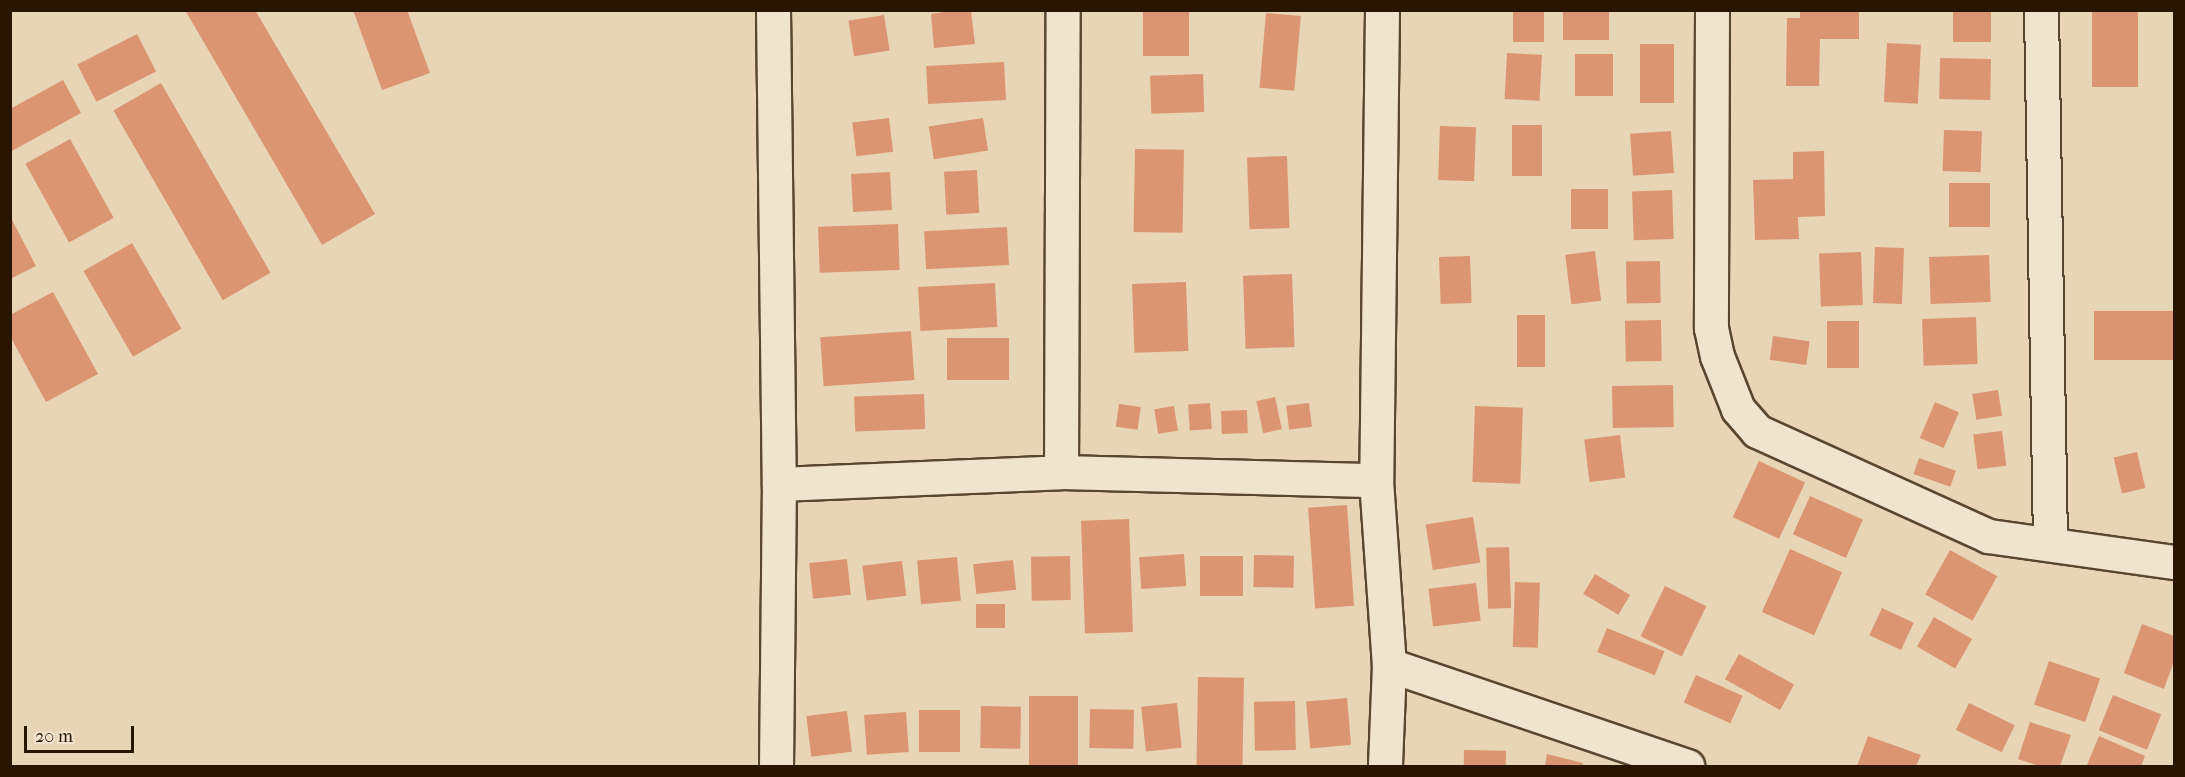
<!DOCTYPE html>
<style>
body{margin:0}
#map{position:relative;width:2185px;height:777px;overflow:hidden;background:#e8d5b5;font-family:"IM FELL French Canon",serif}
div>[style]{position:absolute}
.building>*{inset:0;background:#dc9573;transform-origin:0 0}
.roads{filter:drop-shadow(2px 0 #59462f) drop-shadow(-2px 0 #59462f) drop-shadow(0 2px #59462f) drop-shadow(0 -2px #59462f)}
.street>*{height:33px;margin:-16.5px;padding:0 16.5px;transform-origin:16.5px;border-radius:16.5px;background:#f0e4cf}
span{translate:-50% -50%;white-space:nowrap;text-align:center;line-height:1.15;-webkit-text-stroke:6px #f0e4cf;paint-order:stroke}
.frame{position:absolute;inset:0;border:12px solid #291602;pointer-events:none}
.scale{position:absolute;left:24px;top:726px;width:110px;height:27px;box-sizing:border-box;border:3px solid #291602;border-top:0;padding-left:8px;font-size:18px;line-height:21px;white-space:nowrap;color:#291602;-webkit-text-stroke:4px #f0e4cf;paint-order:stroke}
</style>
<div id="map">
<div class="building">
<i style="clip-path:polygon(185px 10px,255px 10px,375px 214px,322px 245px)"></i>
<i style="clip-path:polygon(353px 10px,407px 10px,430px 73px,382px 90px)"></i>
<i style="clip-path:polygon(956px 10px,971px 10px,975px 44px,934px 48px,931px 14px)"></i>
<i style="left:1143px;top:10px;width:46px;height:46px"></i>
<i style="left:1513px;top:10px;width:31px;height:32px"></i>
<i style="left:1563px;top:10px;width:46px;height:30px"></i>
<i style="clip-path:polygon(1800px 10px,1859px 10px,1859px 39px,1820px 39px,1819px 86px,1786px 86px,1787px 18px,1800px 18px)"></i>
<i style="left:1953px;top:10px;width:38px;height:32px"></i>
<i style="left:2092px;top:10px;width:46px;height:77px"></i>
<i style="left:1266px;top:13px;width:35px;height:75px;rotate:5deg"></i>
<i style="left:884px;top:15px;width:36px;height:36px;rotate:81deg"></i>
<i style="left:137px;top:34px;width:42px;height:67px;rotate:63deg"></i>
<i style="left:1887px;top:43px;width:34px;height:59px;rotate:3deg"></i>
<i style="left:1640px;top:44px;width:34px;height:59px"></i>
<i style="left:1507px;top:53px;width:35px;height:46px;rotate:3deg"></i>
<i style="left:1575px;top:54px;width:38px;height:42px"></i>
<i style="left:1940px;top:58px;width:51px;height:41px;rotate:1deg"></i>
<i style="left:1004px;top:62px;width:38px;height:78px;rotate:87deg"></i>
<i style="left:1203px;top:74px;width:38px;height:53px;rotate:88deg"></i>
<i style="clip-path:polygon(63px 80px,81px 113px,10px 152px,10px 109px)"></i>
<i style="left:161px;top:83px;width:219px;height:55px;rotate:60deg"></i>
<i style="left:889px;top:118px;width:34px;height:37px;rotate:83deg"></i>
<i style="left:983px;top:118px;width:33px;height:55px;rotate:81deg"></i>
<i style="left:1542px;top:125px;width:51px;height:30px;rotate:90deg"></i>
<i style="left:1440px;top:126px;width:36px;height:54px;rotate:2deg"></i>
<i style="left:1944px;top:130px;width:38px;height:41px;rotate:2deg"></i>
<i style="left:1671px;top:131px;width:42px;height:41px;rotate:86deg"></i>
<i style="left:70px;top:139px;width:90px;height:51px;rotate:61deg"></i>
<i style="left:1135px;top:149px;width:49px;height:83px;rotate:1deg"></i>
<i style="clip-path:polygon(1824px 151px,1825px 216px,1798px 217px,1799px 239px,1755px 240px,1753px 180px,1793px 179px,1793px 152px)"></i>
<i style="left:1287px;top:156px;width:72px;height:40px;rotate:88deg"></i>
<i style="left:977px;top:170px;width:43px;height:33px;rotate:87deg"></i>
<i style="left:890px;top:172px;width:38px;height:39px;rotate:87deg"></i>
<i style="left:1949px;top:183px;width:41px;height:44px"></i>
<i style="left:1571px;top:189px;width:37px;height:40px"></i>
<i style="left:1672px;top:190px;width:49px;height:40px;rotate:88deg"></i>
<i style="clip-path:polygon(10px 216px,36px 266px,10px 279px)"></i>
<i style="left:898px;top:224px;width:46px;height:80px;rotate:88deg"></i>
<i style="left:1007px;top:227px;width:38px;height:83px;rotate:87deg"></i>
<i style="left:132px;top:243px;width:99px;height:56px;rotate:60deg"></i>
<i style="left:1875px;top:247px;width:29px;height:56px;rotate:2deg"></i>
<i style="left:1595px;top:251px;width:50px;height:30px;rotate:83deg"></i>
<i style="left:1861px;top:252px;width:53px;height:42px;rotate:88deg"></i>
<i style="left:1989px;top:255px;width:47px;height:60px;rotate:88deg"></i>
<i style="left:1470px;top:256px;width:47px;height:31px;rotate:88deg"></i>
<i style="left:1660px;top:261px;width:42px;height:34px;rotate:89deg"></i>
<i style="left:1292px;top:274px;width:73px;height:49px;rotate:88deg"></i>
<i style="left:1186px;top:282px;width:69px;height:54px;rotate:88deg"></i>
<i style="left:995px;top:283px;width:44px;height:77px;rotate:87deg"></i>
<i style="clip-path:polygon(53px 292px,98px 374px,46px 402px,10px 336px,10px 315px)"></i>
<i style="left:2174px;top:311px;width:49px;height:80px;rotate:90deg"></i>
<i style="left:1517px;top:315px;width:28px;height:52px"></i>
<i style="left:1976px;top:317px;width:47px;height:54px;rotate:88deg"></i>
<i style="left:1661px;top:320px;width:41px;height:36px;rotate:89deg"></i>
<i style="left:1827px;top:321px;width:32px;height:47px"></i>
<i style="left:911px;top:331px;width:49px;height:91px;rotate:86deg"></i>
<i style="left:1773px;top:336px;width:37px;height:24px;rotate:8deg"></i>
<i style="left:947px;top:338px;width:62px;height:42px"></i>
<i style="left:1673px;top:385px;width:42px;height:61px;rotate:89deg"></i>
<i style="left:1998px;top:390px;width:26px;height:26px;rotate:81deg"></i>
<i style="left:924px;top:394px;width:35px;height:70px;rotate:88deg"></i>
<i style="left:1275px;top:397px;width:33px;height:19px;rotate:78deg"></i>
<i style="left:1935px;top:402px;width:26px;height:39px;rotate:23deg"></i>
<i style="left:1210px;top:403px;width:26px;height:22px;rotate:86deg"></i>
<i style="left:1309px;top:403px;width:24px;height:23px;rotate:83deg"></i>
<i style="left:1119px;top:404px;width:22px;height:23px;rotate:8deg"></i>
<i style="left:1174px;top:406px;width:25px;height:20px;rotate:81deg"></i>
<i style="left:1475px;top:406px;width:48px;height:76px;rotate:2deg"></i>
<i style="left:1247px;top:410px;width:23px;height:26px;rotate:88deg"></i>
<i style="left:2002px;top:431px;width:35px;height:29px;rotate:83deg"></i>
<i style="left:1620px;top:435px;width:43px;height:36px;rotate:83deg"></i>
<i style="left:2137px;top:452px;width:37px;height:24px;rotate:77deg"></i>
<i style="left:1919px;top:458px;width:39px;height:17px;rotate:19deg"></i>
<i style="left:1759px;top:461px;width:51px;height:62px;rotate:25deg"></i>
<i style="left:1810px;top:496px;width:58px;height:42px;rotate:24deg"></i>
<i style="left:1347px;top:505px;width:101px;height:39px;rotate:86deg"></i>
<i style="left:1473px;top:517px;width:46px;height:48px;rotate:81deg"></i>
<i style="left:1129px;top:519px;width:113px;height:48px;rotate:88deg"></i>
<i style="left:1509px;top:547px;width:61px;height:23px;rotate:88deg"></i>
<i style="left:1790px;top:549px;width:57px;height:69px;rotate:24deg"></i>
<i style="left:1950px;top:550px;width:54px;height:51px;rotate:29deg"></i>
<i style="left:1184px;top:554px;width:32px;height:45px;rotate:86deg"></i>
<i style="left:1254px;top:555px;width:40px;height:32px;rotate:1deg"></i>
<i style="left:1070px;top:556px;width:44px;height:39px;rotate:89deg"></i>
<i style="left:1200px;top:556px;width:43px;height:40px"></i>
<i style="left:957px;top:557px;width:44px;height:40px;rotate:85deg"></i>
<i style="left:847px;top:559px;width:36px;height:38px;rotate:84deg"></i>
<i style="left:1013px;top:560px;width:30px;height:40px;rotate:84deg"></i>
<i style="left:902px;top:561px;width:35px;height:40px;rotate:83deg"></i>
<i style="left:1595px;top:574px;width:41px;height:23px;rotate:31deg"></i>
<i style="left:1515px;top:582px;width:25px;height:65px;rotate:2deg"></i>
<i style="left:1476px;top:583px;width:38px;height:48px;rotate:83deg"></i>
<i style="left:1665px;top:586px;width:46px;height:56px;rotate:26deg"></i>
<i style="left:976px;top:604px;width:29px;height:24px"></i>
<i style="left:1882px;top:608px;width:35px;height:30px;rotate:25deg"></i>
<i style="left:1934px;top:617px;width:44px;height:34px;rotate:30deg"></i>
<i style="clip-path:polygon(2142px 624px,2174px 636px,2174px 661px,2164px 689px,2124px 673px)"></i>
<i style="left:1607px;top:628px;width:62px;height:26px;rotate:22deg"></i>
<i style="left:1739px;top:654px;width:63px;height:29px;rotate:29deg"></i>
<i style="left:2049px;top:661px;width:54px;height:46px;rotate:19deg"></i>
<i style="left:1696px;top:675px;width:51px;height:30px;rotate:24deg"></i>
<i style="left:1198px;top:677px;width:46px;height:89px;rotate:1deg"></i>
<i style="left:2113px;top:695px;width:52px;height:38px;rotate:22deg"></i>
<i style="left:1029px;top:696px;width:49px;height:70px"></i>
<i style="left:1347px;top:698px;width:47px;height:41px;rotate:85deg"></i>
<i style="left:1295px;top:701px;width:49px;height:41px;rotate:89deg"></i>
<i style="left:1177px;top:703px;width:45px;height:36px;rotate:84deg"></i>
<i style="left:1969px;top:703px;width:51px;height:30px;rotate:26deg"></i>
<i style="left:981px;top:706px;width:40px;height:42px;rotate:1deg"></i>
<i style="left:1090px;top:709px;width:44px;height:39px;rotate:1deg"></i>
<i style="left:919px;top:710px;width:41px;height:42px"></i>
<i style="left:847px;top:711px;width:41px;height:41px;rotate:83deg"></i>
<i style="left:906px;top:712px;width:40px;height:42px;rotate:86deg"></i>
<i style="clip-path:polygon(2030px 722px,2071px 735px,2060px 766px,2039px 766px,2018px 759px)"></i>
<i style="clip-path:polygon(1868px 736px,1921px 755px,1916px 766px,1857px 766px)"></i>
<i style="clip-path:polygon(2099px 736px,2145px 756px,2141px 766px,2087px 765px)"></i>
<i style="left:1464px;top:750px;width:42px;height:16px;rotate:1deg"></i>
<i style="clip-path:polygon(1547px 754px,1583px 763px,1582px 766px,1545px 766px)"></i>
</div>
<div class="roads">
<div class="street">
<i style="left:773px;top:10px;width:474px;rotate:89.3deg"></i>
<i style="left:779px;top:484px;width:282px;rotate:-2.4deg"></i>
<i style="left:1061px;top:472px;width:315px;rotate:1.5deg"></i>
<i style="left:1382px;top:10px;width:470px;rotate:90.7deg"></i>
<i style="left:1376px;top:480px;width:185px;rotate:86deg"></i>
<i style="left:1389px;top:665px;width:101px;rotate:92.3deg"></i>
<i style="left:1712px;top:10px;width:318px;rotate:90.2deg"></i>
<i style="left:1711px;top:328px;width:29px;rotate:78deg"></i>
<i style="left:1717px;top:356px;width:57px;rotate:68.4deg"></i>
<i style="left:1738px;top:409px;width:29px;rotate:49deg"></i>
<i style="left:1757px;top:431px;width:254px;rotate:24.4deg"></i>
<i style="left:1988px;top:536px;width:188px;rotate:8deg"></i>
<i style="left:2041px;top:10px;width:534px;rotate:89.03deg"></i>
<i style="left:1061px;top:472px;width:462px;rotate:-89.8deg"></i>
<i style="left:1389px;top:665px;width:315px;rotate:18.7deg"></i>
<i style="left:776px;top:766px;width:282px;rotate:-89.4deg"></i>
</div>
</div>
<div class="frame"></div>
<div class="scale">20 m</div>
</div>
